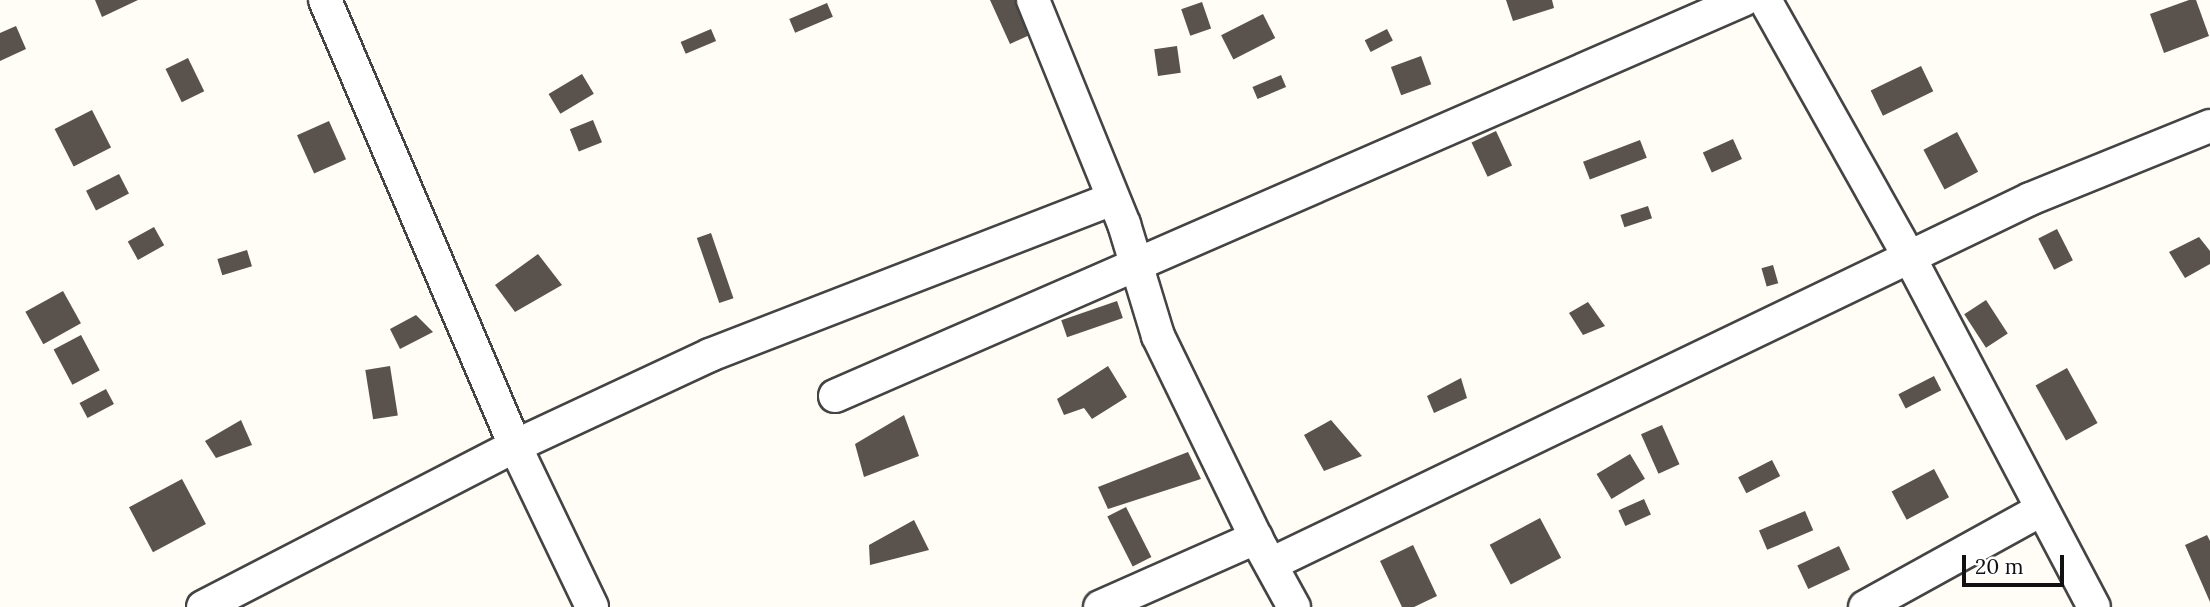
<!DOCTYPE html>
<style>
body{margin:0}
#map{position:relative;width:2210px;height:607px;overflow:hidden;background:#fffdf5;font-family:Lora,serif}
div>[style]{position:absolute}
.building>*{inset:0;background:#5a524d;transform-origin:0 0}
.roads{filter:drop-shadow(2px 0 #444) drop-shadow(-2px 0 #444) drop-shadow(0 2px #444) drop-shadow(0 -2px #444)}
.street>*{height:32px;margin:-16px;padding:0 16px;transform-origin:16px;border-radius:16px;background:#fff}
span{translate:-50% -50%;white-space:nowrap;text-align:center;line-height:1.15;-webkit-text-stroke:7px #fff;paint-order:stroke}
.scale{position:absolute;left:1962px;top:555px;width:102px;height:32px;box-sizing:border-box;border:4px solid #111;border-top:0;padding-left:9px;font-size:21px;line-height:24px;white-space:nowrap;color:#111;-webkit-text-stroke:5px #fff;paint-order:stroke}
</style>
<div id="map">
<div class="building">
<i style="clip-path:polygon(95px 0,138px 0,102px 17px)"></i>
<i style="clip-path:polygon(990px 0,1017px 0,1032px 34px,1010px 44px)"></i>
<i style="clip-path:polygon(1506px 0,1552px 0,1554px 8px,1513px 21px)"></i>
<i style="clip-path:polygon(2189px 0,2196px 0,2209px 36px,2164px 53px,2150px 14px)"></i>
<i style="left:1202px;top:2px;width:28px;height:22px;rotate:71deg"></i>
<i style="left:827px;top:3px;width:15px;height:41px;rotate:67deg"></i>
<i style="left:1263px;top:14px;width:27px;height:47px;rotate:63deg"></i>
<i style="clip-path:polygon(16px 26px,26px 49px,0 61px,0 33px)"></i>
<i style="left:711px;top:29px;width:13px;height:33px;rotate:67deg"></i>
<i style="left:1387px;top:29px;width:13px;height:25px;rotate:63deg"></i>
<i style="left:1177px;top:46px;width:27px;height:23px;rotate:82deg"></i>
<i style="left:1421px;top:56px;width:30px;height:32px;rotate:70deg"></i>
<i style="left:188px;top:58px;width:37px;height:25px;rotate:64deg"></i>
<i style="left:1921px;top:66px;width:28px;height:56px;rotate:64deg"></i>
<i style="left:582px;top:74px;width:23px;height:39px;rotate:59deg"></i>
<i style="left:1281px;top:75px;width:13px;height:31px;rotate:67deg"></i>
<i style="left:92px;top:110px;width:42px;height:42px;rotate:63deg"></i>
<i style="left:593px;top:120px;width:24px;height:25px;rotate:68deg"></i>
<i style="left:329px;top:121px;width:42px;height:35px;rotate:66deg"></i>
<i style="left:1496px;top:131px;width:38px;height:27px;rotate:65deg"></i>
<i style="left:1957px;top:132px;width:45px;height:38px;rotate:62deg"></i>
<i style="left:1733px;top:139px;width:22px;height:33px;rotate:66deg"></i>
<i style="left:1640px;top:140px;width:19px;height:61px;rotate:69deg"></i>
<i style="left:119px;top:174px;width:22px;height:37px;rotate:63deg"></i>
<i style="left:1648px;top:206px;width:13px;height:29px;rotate:72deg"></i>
<i style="left:154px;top:227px;width:21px;height:30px;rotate:61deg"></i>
<i style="left:2057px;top:229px;width:35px;height:21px;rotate:63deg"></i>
<i style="left:711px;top:233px;width:69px;height:15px;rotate:71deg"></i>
<i style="clip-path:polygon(2199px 237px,2210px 251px,2210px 264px,2185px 278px,2169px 252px)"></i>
<i style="left:247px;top:250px;width:17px;height:31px;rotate:73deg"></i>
<i style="clip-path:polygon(538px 254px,562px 285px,515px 312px,495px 285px)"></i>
<i style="left:1773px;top:265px;width:19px;height:12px;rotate:74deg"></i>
<i style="left:63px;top:291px;width:37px;height:43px;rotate:61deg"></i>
<i style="left:1986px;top:300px;width:40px;height:26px;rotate:57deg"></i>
<i style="left:1117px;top:301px;width:18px;height:59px;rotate:71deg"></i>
<i style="clip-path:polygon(1588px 302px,1605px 326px,1583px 335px,1569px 313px)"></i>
<i style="clip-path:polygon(416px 315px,433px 332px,400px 349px,390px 329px)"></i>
<i style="left:81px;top:335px;width:40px;height:31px;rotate:62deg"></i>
<i style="left:390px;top:366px;width:50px;height:25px;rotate:81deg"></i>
<i style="clip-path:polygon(1108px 366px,1127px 397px,1092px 419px,1084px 408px,1064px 415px,1057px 399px)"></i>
<i style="left:2067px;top:368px;width:63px;height:36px;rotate:61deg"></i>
<i style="left:1934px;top:376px;width:16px;height:40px;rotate:63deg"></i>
<i style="clip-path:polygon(1461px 378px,1467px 398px,1434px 413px,1427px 396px)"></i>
<i style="left:106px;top:389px;width:17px;height:30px;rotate:62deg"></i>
<i style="clip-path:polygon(904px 415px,919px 456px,864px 477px,855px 444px)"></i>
<i style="clip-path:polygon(241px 420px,252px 445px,216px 458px,205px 441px)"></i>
<i style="clip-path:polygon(1331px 420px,1362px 456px,1324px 471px,1304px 435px)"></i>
<i style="left:1662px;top:425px;width:43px;height:23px;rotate:66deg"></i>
<i style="clip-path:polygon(1188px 452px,1201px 479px,1108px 509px,1098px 487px)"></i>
<i style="left:1630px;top:454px;width:29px;height:39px;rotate:59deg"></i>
<i style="left:1772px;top:460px;width:18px;height:38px;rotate:63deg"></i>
<i style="left:1934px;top:469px;width:32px;height:48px;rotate:62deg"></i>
<i style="left:182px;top:479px;width:51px;height:60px;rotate:62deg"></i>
<i style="left:1644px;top:499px;width:17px;height:28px;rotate:66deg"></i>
<i style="left:1126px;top:507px;width:56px;height:21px;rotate:63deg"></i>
<i style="left:1805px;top:511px;width:21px;height:50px;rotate:67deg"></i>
<i style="left:1540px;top:518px;width:45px;height:57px;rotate:62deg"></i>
<i style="clip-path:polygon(914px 520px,929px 550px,870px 565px,869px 545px)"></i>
<i style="clip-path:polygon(2207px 535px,2210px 541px,2210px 602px,2185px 545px)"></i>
<i style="clip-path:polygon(1413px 545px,1437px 596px,1414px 607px,1402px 607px,1380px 561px)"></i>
<i style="left:1839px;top:546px;width:26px;height:46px;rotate:65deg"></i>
</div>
<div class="roads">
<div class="street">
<i style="left:325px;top:0;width:485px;rotate:66.9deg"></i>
<i style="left:515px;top:446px;width:178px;rotate:64.4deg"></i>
<i style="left:1033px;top:0;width:242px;rotate:67.9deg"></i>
<i style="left:1124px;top:224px;width:117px;rotate:73.1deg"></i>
<i style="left:1158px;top:336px;width:225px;rotate:64.1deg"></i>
<i style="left:1256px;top:538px;width:79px;rotate:61.2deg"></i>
<i style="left:1765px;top:0;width:298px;rotate:60.7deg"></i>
<i style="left:1911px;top:260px;width:392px;rotate:62.2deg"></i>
<i style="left:835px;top:396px;width:991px;rotate:-23.56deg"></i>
<i style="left:1271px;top:564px;width:842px;rotate:-25.68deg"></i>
<i style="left:2030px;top:199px;width:194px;rotate:-22.1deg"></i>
<i style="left:203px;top:607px;width:351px;rotate:-27.3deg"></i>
<i style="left:515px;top:446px;width:215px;rotate:-25deg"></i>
<i style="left:710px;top:355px;width:432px;rotate:-21.2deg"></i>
<i style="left:1100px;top:607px;width:171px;rotate:-23.9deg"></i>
<i style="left:1865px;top:607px;width:201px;rotate:-28.9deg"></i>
</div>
</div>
<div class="scale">20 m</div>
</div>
